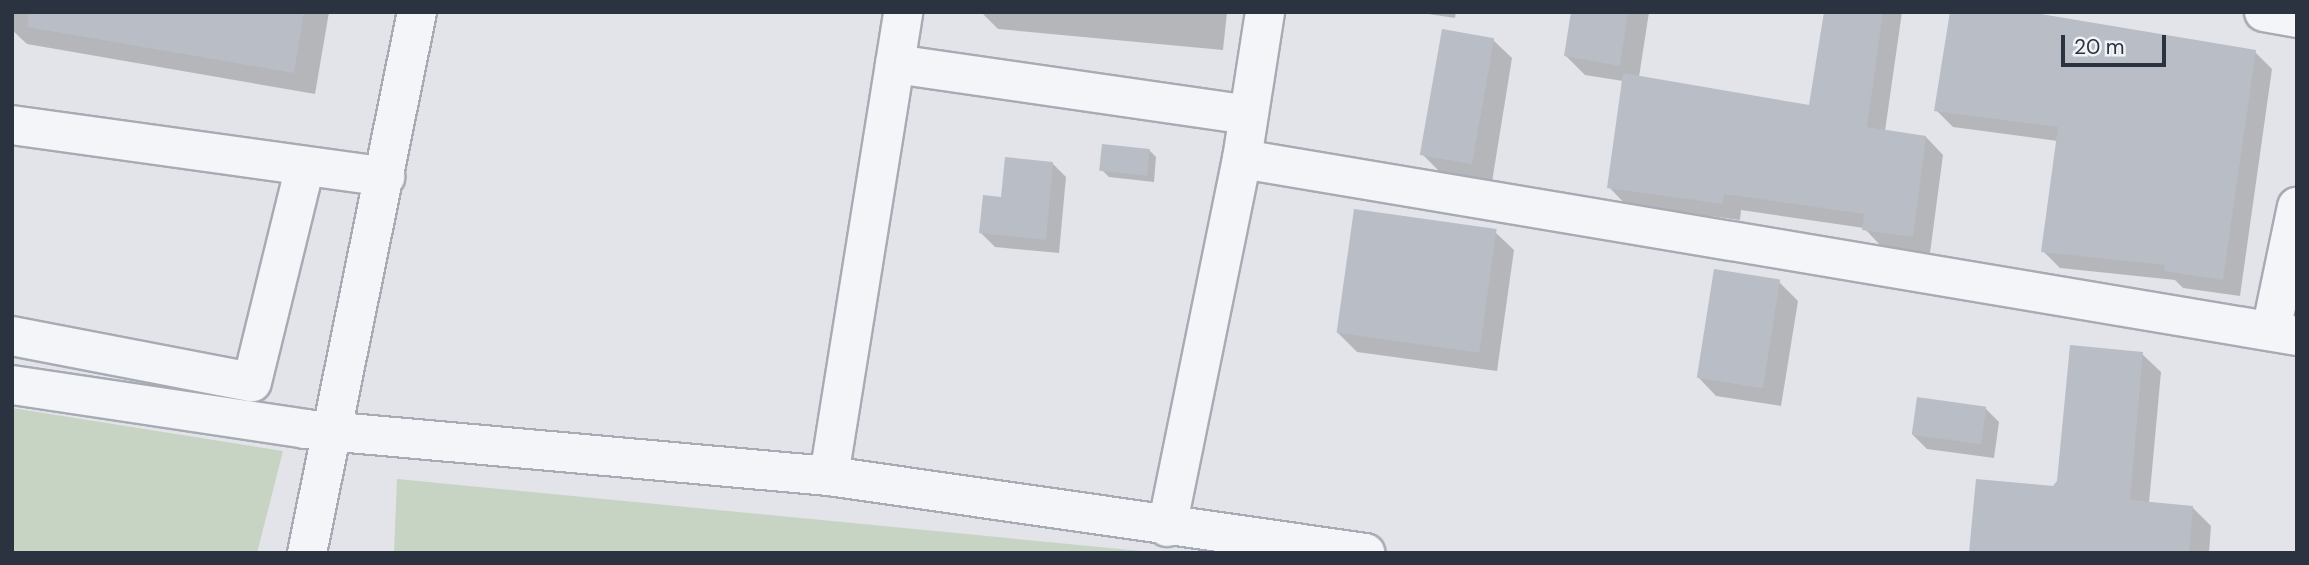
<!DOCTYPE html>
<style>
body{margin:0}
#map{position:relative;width:2309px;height:565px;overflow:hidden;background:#e2e4e9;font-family:"DM Sans",sans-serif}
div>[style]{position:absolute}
.green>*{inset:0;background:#c7d3c3}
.shadow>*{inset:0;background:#0003}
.building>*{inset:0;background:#b9bdc6;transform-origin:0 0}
.roads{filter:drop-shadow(2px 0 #a7abb3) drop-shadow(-2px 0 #a7abb3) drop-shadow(0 2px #a7abb3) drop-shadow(0 -2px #a7abb3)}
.minor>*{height:38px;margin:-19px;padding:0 19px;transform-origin:19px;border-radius:19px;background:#f4f5f8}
span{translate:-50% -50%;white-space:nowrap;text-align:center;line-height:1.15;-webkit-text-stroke:7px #f1f3f7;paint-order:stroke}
.frame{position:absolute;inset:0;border:14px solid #2b3240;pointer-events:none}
.scale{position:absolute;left:2061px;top:35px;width:105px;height:32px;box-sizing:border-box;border:4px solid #2b3240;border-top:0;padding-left:9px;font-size:21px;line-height:24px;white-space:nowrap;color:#2b3240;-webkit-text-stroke:5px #f1f3f7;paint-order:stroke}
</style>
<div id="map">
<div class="green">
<i style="clip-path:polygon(12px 408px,283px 451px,257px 553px,12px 553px)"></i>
<i style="clip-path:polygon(397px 479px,1162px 553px,394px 553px)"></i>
</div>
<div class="shadow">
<i style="clip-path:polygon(12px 12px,329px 12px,315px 94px,27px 44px,12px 30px)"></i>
<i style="clip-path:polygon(981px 12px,1227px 12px,1223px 50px,998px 29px)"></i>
<i style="clip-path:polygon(1415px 12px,1456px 12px,1455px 18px)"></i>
<i style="clip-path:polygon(1573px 12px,1649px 12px,1639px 77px,1810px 107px,1826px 12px,1902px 12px,1885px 131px,1926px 137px,1943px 155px,1930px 253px,1881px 246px,1864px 228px,1741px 210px,1740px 220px,1626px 205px,1609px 187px,1623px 81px,1585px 75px,1566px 56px)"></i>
<i style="clip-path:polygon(1493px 40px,1512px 58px,1492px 182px,1441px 173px,1423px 155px)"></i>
<i style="clip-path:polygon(2255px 52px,2272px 69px,2240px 296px,2183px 288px,2175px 280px,2060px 268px,2043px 251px,2058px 141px,1953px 127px,1936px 110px)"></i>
<i style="clip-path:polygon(1149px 150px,1156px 157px,1154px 182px,1109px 177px,1102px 170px)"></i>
<i style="clip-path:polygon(1052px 163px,1066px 177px,1059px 253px,995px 247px,981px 233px,1003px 199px)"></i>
<i style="clip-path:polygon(1495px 232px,1514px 250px,1497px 371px,1357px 352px,1338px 333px)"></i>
<i style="clip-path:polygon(1779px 282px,1798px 301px,1781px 406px,1716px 396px,1698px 377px)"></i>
<i style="clip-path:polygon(2142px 354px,2161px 372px,2149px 503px,2192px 507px,2211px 526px,2209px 553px,1971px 553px,2059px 482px)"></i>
<i style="clip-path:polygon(1986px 409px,1999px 422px,1994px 458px,1927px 449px,1913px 435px)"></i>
</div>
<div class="building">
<i style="clip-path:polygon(29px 12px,304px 12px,294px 73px,27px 27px)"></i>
<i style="clip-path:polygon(1571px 12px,1628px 12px,1620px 66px,1564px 56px)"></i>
<i style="clip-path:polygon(1824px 12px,1883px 12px,1867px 127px,1926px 136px,1913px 237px,1862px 230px,1864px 214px,1724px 194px,1723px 204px,1607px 188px,1623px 73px,1809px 105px)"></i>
<i style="clip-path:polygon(1950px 12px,2029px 12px,2256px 50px,2223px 280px,2164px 271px,2165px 265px,2041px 252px,2058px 127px,1934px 111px)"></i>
<i style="left:1442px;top:29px;width:53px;height:128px;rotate:10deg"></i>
<i style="left:1102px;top:144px;width:48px;height:27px;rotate:6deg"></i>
<i style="clip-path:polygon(1005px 157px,1053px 162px,1046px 240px,979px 233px,983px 195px,1001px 197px)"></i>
<i style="left:1354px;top:209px;width:144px;height:125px;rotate:8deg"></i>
<i style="left:1714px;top:269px;width:67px;height:110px;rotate:9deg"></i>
<i style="clip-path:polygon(2070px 345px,2143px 352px,2130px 500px,2193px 506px,2189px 553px,1969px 553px,1976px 479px,2053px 486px,2057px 481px)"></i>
<i style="left:1917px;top:397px;width:70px;height:38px;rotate:8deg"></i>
</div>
<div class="roads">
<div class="minor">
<i style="left:2264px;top:12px;width:34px;rotate:10deg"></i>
<i style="left:895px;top:64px;width:357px;rotate:8.2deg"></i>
<i style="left:12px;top:125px;width:377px;rotate:7.9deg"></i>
<i style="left:1242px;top:159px;width:1070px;rotate:9.52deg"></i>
<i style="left:2271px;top:331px;width:127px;rotate:-78.2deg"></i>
<i style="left:12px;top:336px;width:244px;rotate:10.9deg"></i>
<i style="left:252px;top:382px;width:221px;rotate:-76.2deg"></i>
<i style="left:12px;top:385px;width:296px;rotate:8.5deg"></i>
<i style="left:305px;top:429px;width:526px;rotate:5.13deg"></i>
<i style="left:829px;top:476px;width:542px;rotate:8.17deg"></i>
<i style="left:829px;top:476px;width:470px;rotate:-80.9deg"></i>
<i style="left:1167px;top:527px;width:376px;rotate:-78.5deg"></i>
<i style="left:1242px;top:159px;width:149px;rotate:-81.1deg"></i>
<i style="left:307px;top:553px;width:552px;rotate:-78.51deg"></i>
</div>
</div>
<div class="frame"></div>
<div class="scale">20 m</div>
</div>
